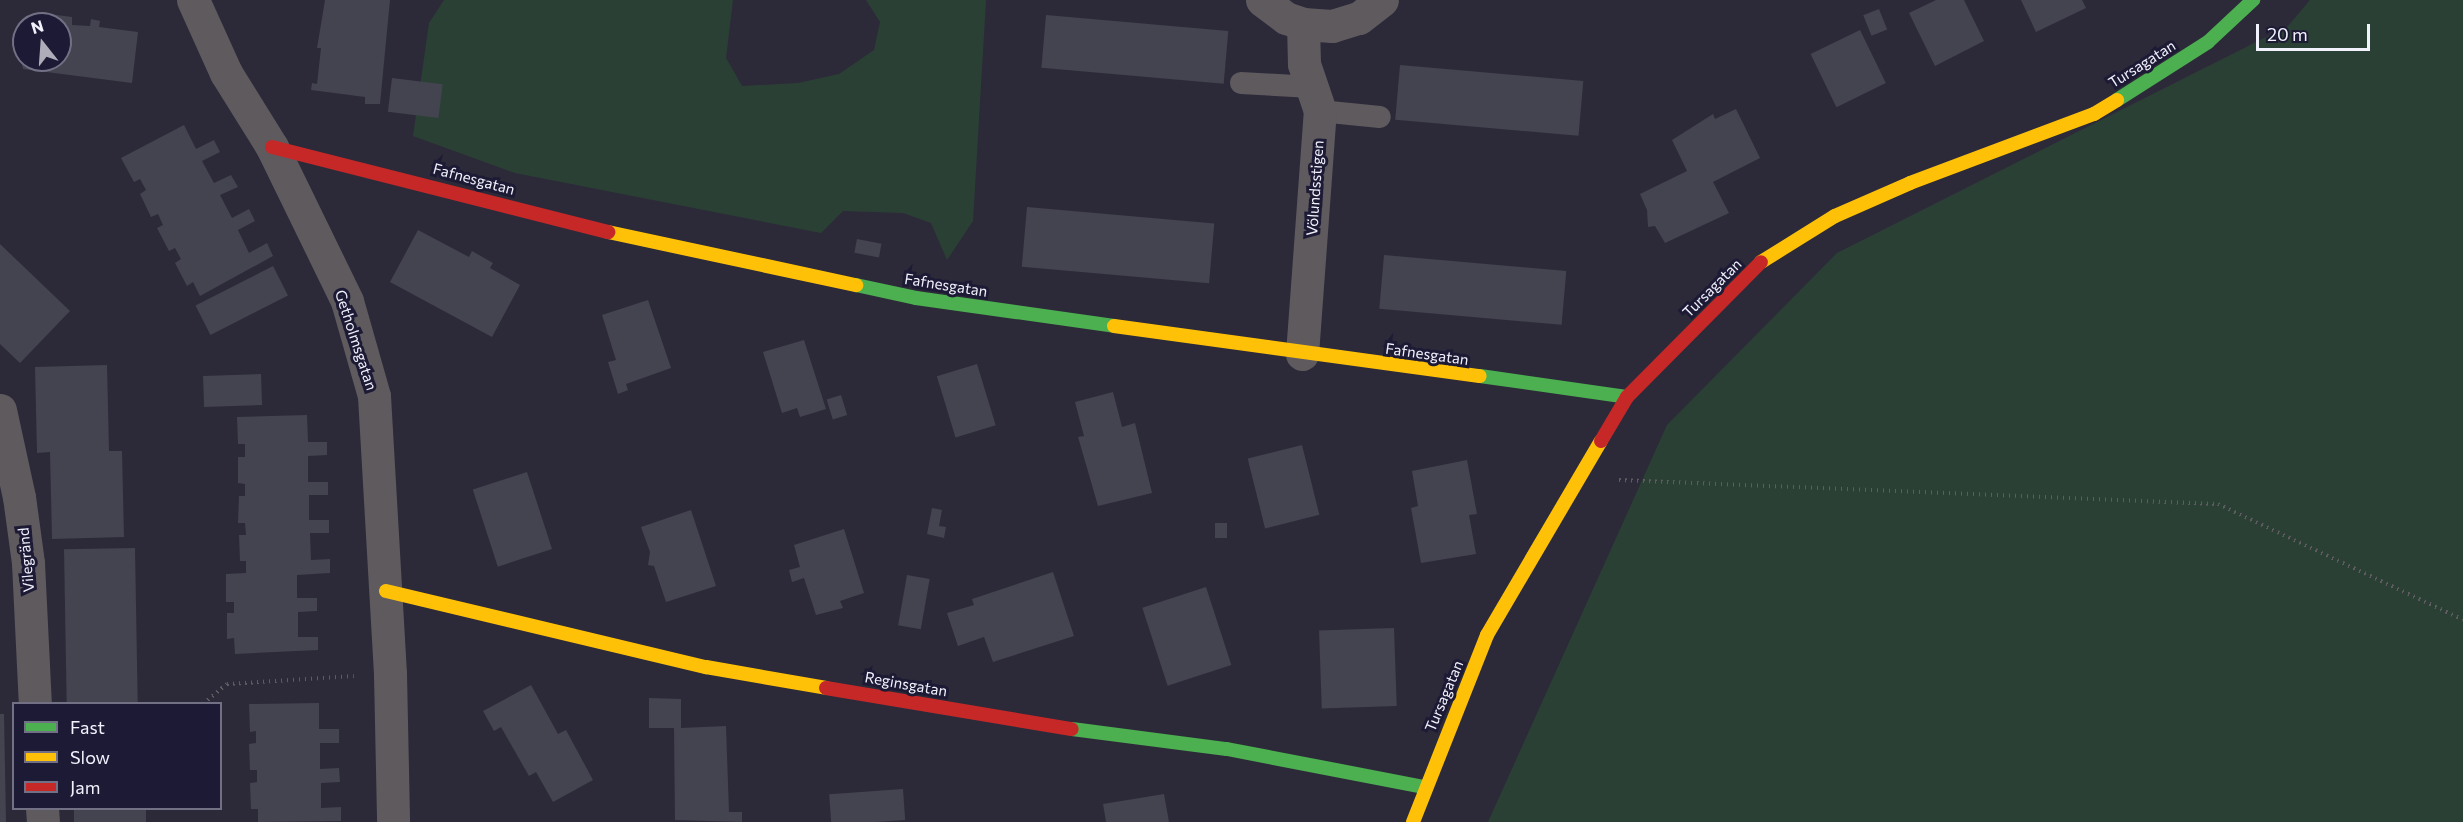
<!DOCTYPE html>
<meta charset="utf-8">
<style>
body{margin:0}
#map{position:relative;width:2463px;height:822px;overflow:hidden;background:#2c2a39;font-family:Commissioner,sans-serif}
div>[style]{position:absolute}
.green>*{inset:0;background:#2b4034}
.building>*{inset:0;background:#444350;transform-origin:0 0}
.path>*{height:4px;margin-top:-2px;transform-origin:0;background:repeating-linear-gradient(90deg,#5f5c61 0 1.5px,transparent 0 6px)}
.lane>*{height:22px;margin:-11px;padding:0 11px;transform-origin:11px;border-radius:11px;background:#5f5a5e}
.street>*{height:33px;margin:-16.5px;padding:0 16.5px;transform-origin:16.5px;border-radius:16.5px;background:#5f5a5e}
.fast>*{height:14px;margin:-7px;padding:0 7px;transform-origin:7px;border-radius:7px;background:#4caf50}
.slow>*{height:14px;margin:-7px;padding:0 7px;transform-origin:7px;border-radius:7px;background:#ffc107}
.jam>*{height:14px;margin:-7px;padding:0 7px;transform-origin:7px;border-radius:7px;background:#c62828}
span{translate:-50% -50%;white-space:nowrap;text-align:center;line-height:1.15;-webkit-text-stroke:6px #1d1a35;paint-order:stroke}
.street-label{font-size:15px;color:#f2f2fd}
.legend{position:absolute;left:12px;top:702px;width:210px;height:108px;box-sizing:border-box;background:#1d1a35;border:2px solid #727085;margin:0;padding:8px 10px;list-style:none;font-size:18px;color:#f2f2fd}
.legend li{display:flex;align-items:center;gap:12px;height:30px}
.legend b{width:30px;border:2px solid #727085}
.north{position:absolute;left:12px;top:12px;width:60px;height:60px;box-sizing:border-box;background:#1d1a35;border:2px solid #727085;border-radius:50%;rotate:343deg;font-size:16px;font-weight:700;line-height:24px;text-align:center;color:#f2f2fd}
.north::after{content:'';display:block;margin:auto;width:21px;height:27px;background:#adacb8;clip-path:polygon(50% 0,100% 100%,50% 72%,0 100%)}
.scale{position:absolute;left:2256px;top:24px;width:114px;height:27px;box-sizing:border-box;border:3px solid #f2f2fd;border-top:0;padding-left:8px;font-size:18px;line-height:21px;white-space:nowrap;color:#f2f2fd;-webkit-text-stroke:4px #1d1a35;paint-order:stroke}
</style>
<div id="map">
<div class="green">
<i style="clip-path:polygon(444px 0,733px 0,726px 58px,742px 86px,798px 83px,839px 74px,874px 50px,880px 22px,866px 0,986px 0,973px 221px,947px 260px,931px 223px,903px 213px,843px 211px,821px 233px,515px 173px,413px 136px,429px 23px)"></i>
<i style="clip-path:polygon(2310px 0,2463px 0,2463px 822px,1488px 822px,1667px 425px,1837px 253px,2288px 26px)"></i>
</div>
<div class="building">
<i style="clip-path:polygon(325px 0,390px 0,380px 104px,365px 104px,365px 97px,311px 90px,312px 83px,317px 84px,321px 48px,317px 48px)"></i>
<i style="clip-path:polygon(1936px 0,1964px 0,1984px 41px,1935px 66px,1909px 13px)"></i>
<i style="clip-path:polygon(2021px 0,2082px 0,2086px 8px,2036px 32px)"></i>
<i style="left:1879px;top:9px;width:22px;height:17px;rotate:68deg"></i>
<i style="clip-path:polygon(49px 14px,72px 17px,72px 25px,90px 26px,91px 19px,100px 21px,99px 27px,138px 32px,132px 83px,23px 69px,18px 44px,24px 31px,24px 60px,60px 60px,60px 24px,27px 24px,29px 19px,48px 22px)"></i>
<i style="left:1046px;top:15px;width:183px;height:53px;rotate:5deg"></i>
<i style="left:1860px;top:30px;width:59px;height:55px;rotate:64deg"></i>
<i style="left:1400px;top:65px;width:184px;height:55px;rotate:5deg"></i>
<i style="left:392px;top:78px;width:51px;height:34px;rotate:7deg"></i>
<i style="clip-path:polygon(1736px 109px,1760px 158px,1713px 182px,1729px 213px,1665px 243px,1655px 226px,1648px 227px,1647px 210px,1640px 194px,1687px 171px,1672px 140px,1713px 114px,1715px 119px)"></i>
<i style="clip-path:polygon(184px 125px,196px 149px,214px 140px,220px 152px,202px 161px,214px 183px,231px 175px,238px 187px,220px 195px,232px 218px,249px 209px,255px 221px,238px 230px,249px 253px,267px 243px,273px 256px,200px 296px,193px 282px,187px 286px,175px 263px,181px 259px,175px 248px,169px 251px,157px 228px,163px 225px,158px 214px,151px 217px,140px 194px,146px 190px,140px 179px,134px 182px,121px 158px)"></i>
<i style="left:1027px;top:207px;width:188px;height:60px;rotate:5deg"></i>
<i style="clip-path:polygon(418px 230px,469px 257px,472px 251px,493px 263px,490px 268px,520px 285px,492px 337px,390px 282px)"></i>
<i style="left:857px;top:239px;width:25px;height:14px;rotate:11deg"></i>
<i style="clip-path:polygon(0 244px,70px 311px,20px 363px,0 344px)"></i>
<i style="left:1384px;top:255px;width:183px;height:54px;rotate:5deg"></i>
<i style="left:273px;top:266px;width:33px;height:87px;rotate:63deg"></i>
<i style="clip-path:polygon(648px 300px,671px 368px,626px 384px,628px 390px,618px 394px,608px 362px,616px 360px,602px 315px)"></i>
<i style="clip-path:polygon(804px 340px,826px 409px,800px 417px,797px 408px,782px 413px,763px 352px)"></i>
<i style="left:977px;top:364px;width:64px;height:42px;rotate:73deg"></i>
<i style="clip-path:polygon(107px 365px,109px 451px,122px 451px,124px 537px,52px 539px,50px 452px,37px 453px,35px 367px)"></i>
<i style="left:261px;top:374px;width:31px;height:58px;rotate:88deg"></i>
<i style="clip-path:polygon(1113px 392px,1122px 427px,1135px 423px,1152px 493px,1098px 506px,1078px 437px,1084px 436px,1075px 402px)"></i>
<i style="left:841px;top:395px;width:21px;height:15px;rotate:73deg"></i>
<i style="clip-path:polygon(307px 415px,308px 442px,327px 442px,327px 455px,308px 456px,308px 482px,328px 482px,328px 495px,309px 495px,309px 520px,329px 520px,329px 533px,310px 533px,311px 560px,330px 559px,330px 573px,297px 575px,297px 598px,317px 598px,317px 611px,298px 612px,298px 637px,318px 637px,318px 650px,235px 654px,234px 638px,227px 639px,227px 613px,234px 613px,234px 602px,226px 602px,226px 574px,246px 573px,246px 561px,240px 561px,239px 535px,246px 535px,245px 523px,238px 523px,239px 496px,245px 496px,245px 484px,238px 483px,238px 457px,245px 457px,245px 444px,238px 444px,237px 417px)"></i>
<i style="left:1302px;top:445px;width:72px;height:56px;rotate:76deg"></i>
<i style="clip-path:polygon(1467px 460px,1477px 514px,1469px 515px,1476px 554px,1421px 563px,1411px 508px,1418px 506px,1412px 471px)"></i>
<i style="left:527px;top:472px;width:81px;height:57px;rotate:72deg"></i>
<i style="clip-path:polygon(932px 508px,942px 510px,939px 526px,946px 527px,944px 538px,927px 534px)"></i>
<i style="clip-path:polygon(691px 510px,716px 586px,666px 602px,654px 566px,648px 565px,650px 552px,641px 527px)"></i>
<i style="left:1215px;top:523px;width:12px;height:15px"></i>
<i style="clip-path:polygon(844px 529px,864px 593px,840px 601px,843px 608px,816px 615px,804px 578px,792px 582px,789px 570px,800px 567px,794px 545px)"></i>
<i style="left:135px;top:548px;width:156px;height:71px;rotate:89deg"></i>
<i style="clip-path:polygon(1053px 572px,1074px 636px,993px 662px,984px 637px,958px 646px,947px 613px,974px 605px,972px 599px)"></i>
<i style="left:907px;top:575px;width:23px;height:51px;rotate:10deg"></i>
<i style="left:1206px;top:587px;width:82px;height:67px;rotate:72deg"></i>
<i style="left:1394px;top:628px;width:78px;height:75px;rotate:88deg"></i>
<i style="clip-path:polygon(531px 685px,558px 734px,566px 730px,593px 780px,553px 802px,536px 772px,529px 776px,501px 727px,494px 731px,483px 711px)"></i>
<i style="clip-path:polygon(649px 698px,681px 699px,681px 728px,726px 726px,729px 812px,742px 812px,742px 822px,675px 820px,674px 728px,649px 728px)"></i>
<i style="clip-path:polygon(319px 703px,319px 729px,339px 729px,339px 743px,320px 743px,320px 769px,339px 768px,340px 782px,321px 783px,321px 808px,341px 807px,341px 821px,258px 822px,258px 809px,251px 809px,250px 783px,257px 782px,257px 770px,250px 770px,249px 744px,256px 743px,256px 731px,250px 732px,249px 704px)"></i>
<i style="clip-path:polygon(0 714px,4px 714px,6px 822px,0 822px)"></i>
<i style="left:903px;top:789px;width:31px;height:74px;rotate:86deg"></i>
<i style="clip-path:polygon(1164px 794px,1169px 822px,1106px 822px,1103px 804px)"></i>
<i style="left:74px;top:808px;width:72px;height:14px"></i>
</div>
<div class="path">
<i style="left:1619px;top:480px;width:599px;rotate:2.29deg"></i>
<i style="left:2218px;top:504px;width:271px;rotate:25.3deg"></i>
<i style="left:203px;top:704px;width:31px;rotate:-40deg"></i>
<i style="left:227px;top:684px;width:127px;rotate:-3.6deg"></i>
</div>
<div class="lane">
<i style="left:1241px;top:83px;width:71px;rotate:3.2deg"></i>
<i style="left:1320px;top:111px;width:60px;rotate:5.7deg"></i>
</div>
<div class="street">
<i style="left:193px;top:0;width:80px;rotate:65.7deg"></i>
<i style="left:226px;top:73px;width:87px;rotate:58.1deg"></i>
<i style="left:272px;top:147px;width:171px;rotate:64deg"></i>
<i style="left:347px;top:301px;width:99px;rotate:74.1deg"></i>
<i style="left:374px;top:396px;width:278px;rotate:86.7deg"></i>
<i style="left:390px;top:674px;width:148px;rotate:88.8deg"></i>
<i style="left:1262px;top:0;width:30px;rotate:37deg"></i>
<i style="left:1286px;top:18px;width:18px;rotate:19deg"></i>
<i style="left:1303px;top:24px;width:29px;rotate:4deg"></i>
<i style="left:1332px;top:26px;width:28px;rotate:-17deg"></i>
<i style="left:1359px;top:18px;width:29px;rotate:-38deg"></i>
<i style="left:1302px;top:354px;width:244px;rotate:-85.8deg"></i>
<i style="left:1320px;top:111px;width:50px;rotate:-108.8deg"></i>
<i style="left:1304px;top:64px;width:40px;rotate:-91.4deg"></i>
<i style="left:0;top:410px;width:89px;rotate:77.7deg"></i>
<i style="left:19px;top:497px;width:67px;rotate:82.2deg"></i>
<i style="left:28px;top:563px;width:141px;rotate:87.2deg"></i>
<i style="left:42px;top:808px;width:14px;rotate:86deg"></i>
</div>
<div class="fast">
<i style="left:2117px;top:100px;width:108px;rotate:-32.5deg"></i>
<i style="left:2208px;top:42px;width:62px;rotate:-43deg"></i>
<i style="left:856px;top:285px;width:61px;rotate:12.2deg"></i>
<i style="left:916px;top:298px;width:200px;rotate:8deg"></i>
<i style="left:1480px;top:376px;width:148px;rotate:8.1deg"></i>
<i style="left:1072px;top:729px;width:156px;rotate:7.4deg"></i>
<i style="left:1227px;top:749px;width:201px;rotate:10.9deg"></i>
</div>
<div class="slow">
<i style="left:608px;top:232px;width:254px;rotate:12.1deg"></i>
<i style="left:1761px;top:262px;width:87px;rotate:-31.9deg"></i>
<i style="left:1835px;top:216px;width:82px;rotate:-23.7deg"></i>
<i style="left:1910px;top:183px;width:197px;rotate:-20.6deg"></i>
<i style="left:2094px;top:114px;width:27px;rotate:-31deg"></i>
<i style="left:1114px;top:326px;width:369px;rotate:7.8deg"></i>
<i style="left:386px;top:591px;width:329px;rotate:13.4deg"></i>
<i style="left:706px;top:667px;width:122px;rotate:9.9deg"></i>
<i style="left:1413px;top:822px;width:201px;rotate:-68.4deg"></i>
<i style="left:1487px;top:635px;width:225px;rotate:-59.6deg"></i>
</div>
<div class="jam">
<i style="left:272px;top:147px;width:347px;rotate:14.2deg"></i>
<i style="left:1601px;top:441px;width:51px;rotate:-59.4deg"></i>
<i style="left:1627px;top:397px;width:190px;rotate:-45.2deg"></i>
<i style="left:826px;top:688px;width:249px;rotate:9.5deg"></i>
</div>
<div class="street-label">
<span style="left:2142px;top:64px;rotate:-32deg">Tursagatan</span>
<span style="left:474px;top:179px;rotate:15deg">Fafnesgatan</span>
<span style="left:1315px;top:188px;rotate:-86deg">Völundsstigen</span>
<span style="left:946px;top:285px;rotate:9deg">Fafnesgatan</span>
<span style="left:1712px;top:288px;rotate:-45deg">Tursagatan</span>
<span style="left:356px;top:340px;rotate:72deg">Getholmsgatan</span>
<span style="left:1427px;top:354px;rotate:8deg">Fafnesgatan</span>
<span style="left:26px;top:560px;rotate:-95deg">Vilegränd</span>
<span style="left:906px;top:684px;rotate:10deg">Reginsgatan</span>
<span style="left:1444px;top:696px;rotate:-67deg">Tursagatan</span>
</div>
<ul class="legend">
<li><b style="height:8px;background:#4caf50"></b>Fast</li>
<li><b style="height:8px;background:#ffc107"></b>Slow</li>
<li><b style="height:8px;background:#c62828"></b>Jam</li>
</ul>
<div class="north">N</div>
<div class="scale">20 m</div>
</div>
